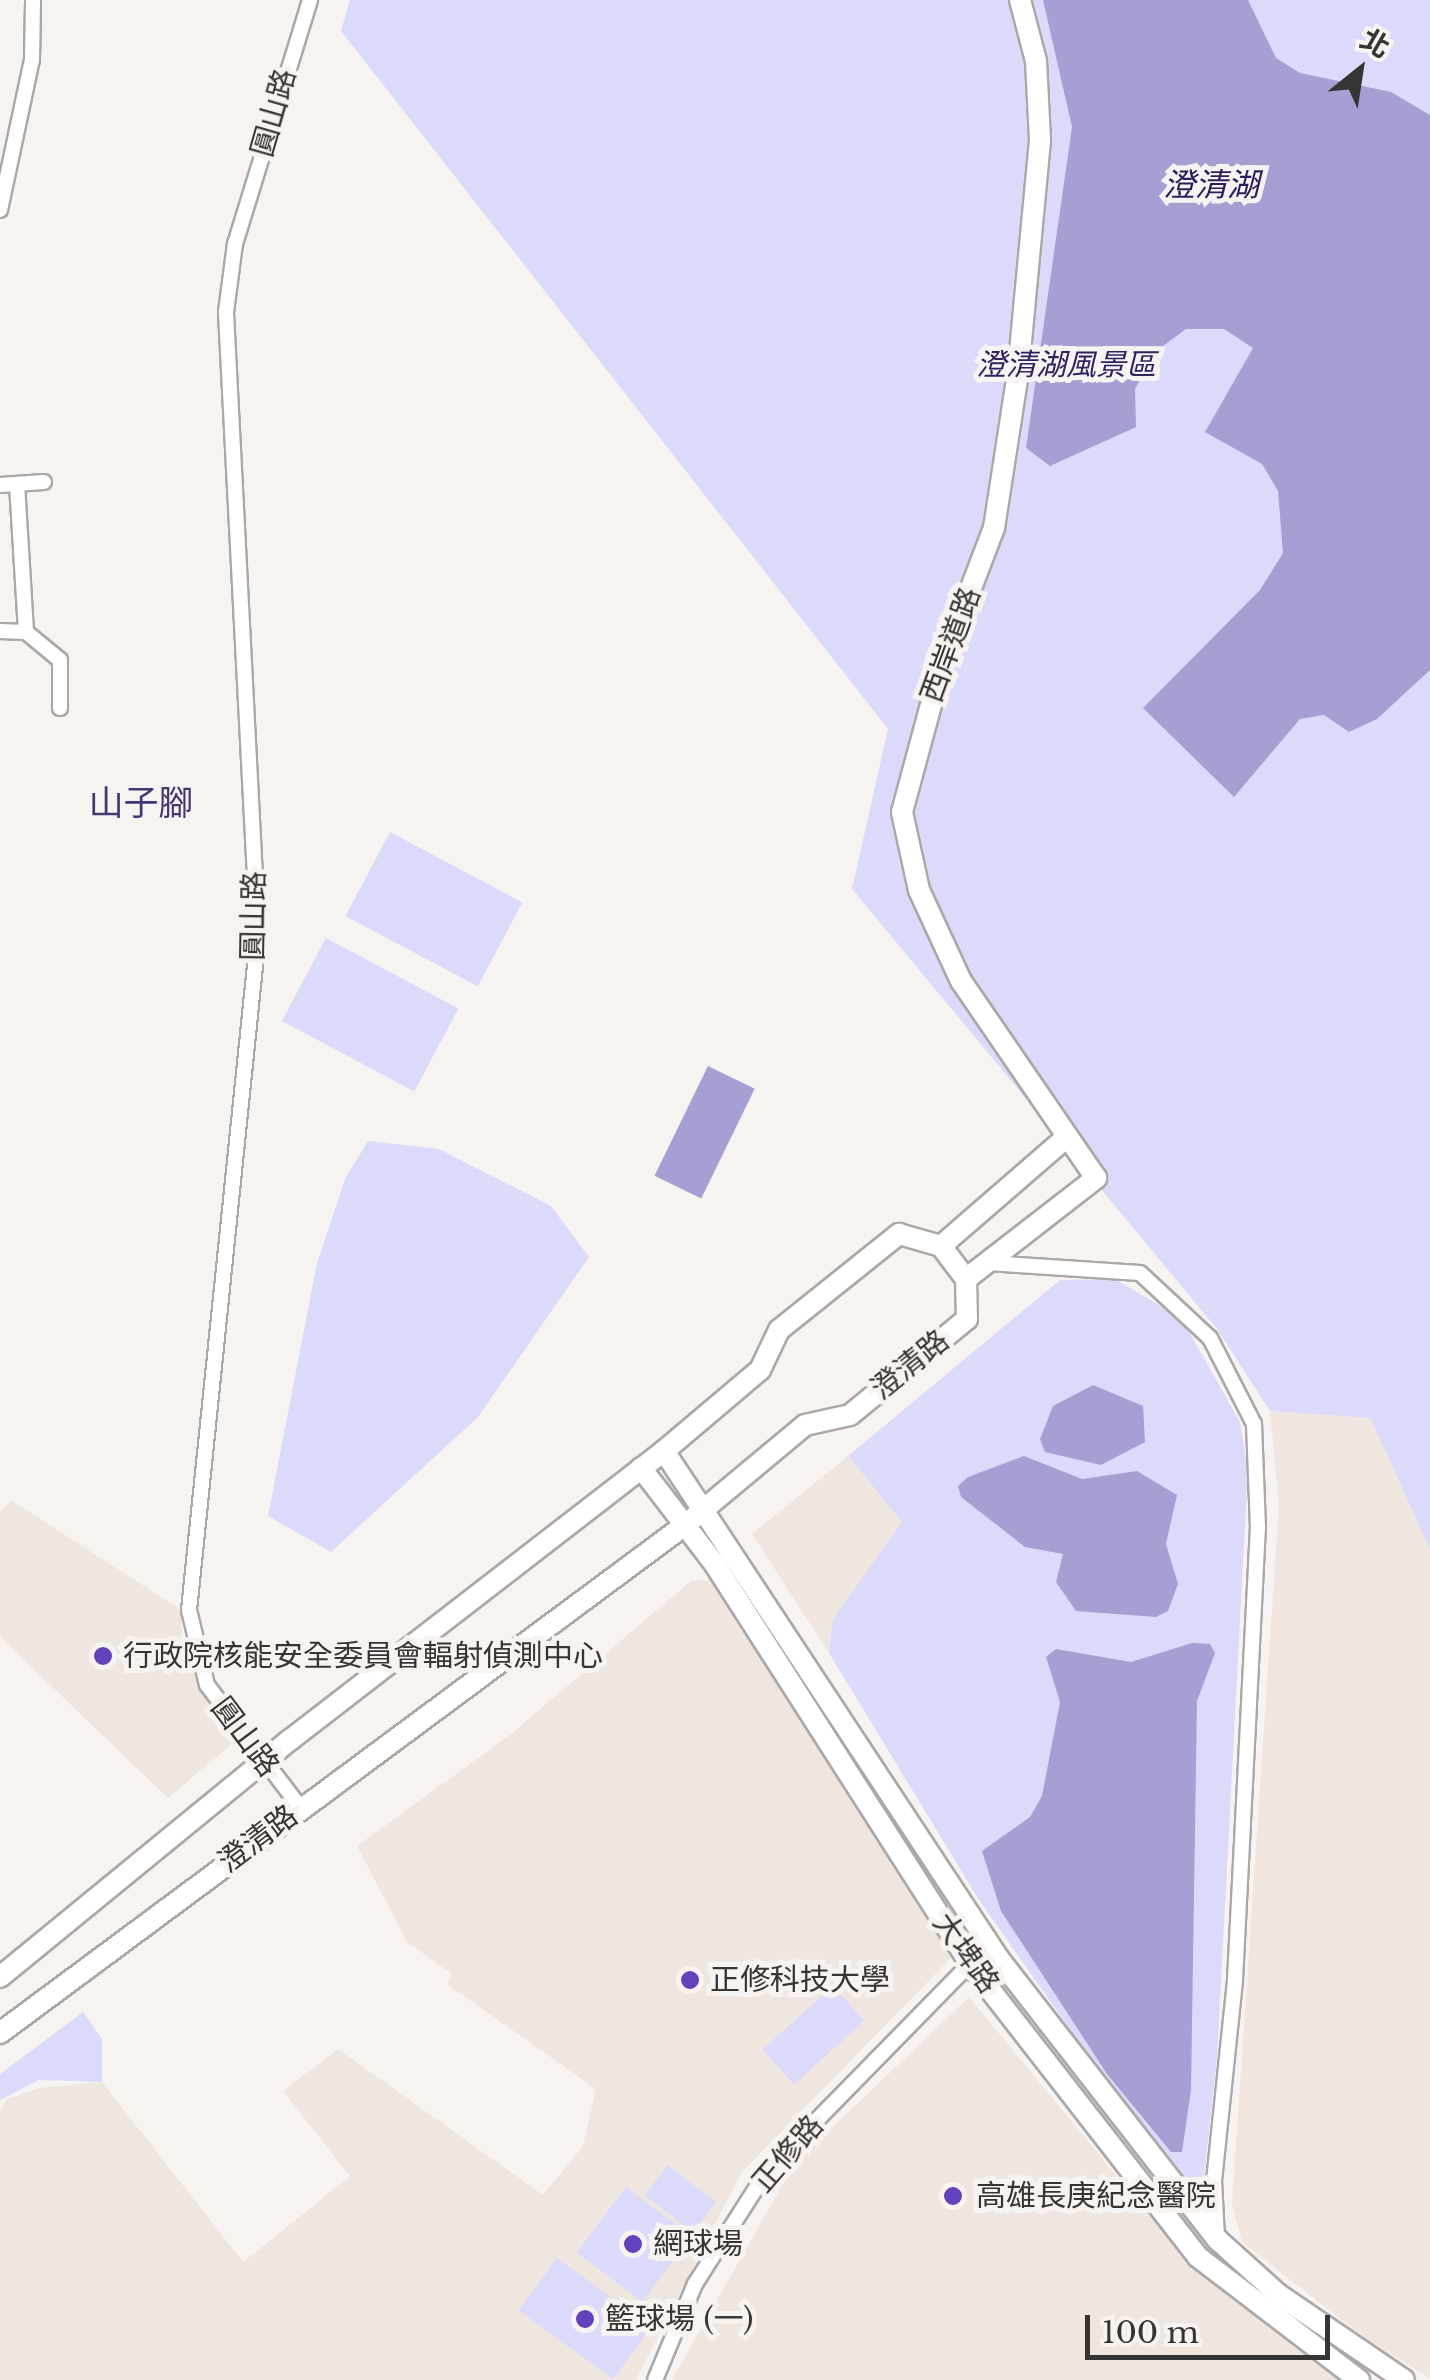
<!DOCTYPE html>
<meta charset="utf-8">
<style>
body{margin:0}
#map{position:relative;width:1430px;height:2380px;overflow:hidden;background:#f7f3f1;font-family:"Libre Baskerville","Noto Sans TC",serif}
div>[style]{position:absolute}
.built>*{inset:0;background:#f0e6e0}
.green>*{inset:0;background:#dcdafa;transform-origin:0 0}
.water>*{inset:0;background:#a59fd4;transform-origin:0 0}
.roads{filter:drop-shadow(2px 0 #aca8a6) drop-shadow(-2px 0 #aca8a6) drop-shadow(0 2px #aca8a6) drop-shadow(0 -2px #aca8a6)}
.street>*{height:14px;margin:-7px;padding:0 7px;transform-origin:7px;border-radius:7px;background:#fff}
.secondary>*{height:20px;margin:-10px;padding:0 10px;transform-origin:10px;border-radius:10px;background:#fff}
.dots>*{width:28px;height:28px;translate:-50% -50%;box-sizing:border-box;border:5px solid #f7f3f1;border-radius:50%}
span{translate:-50% -50%;white-space:nowrap;text-align:center;line-height:1.15;-webkit-text-stroke:10px #f7f3f1;paint-order:stroke}
.street-label{font-size:30px;color:#363534}
.park-label{font-size:30px;color:#312261;font-style:italic}
.poi-label{font-size:30px;color:#363534}
.left{translate:0 -50%;text-align:left}
.water-label{font-size:32px;color:#2c1c5b;font-style:italic}
.quarter-label{font-size:35px;color:#433774}
.north{position:absolute;left:1310px;top:20px;width:100px;height:100px;-webkit-text-stroke:8px #f7f3f1;paint-order:stroke;rotate:30deg;font-size:28px;font-weight:700;line-height:40px;text-align:center;color:#363534}
.north::after{content:'';display:block;margin:auto;width:35px;height:45px;background:#363534;clip-path:polygon(50% 0,100% 100%,50% 72%,0 100%)}
.scale{position:absolute;left:1085px;top:2315px;width:245px;height:45px;box-sizing:border-box;border:5px solid #363534;border-top:0;padding-left:12px;font-size:30px;line-height:35px;white-space:nowrap;color:#363534;-webkit-text-stroke:8px #f7f3f1;paint-order:stroke}
</style>
<div id="map">
<div class="built">
<i style="clip-path:polygon(1270px 1411px,1370px 1418px,1430px 1549px,1430px 2378px,1366px 2339px,1242px 2242px,1232px 2204px,1279px 1506px)"></i>
<i style="clip-path:polygon(848px 1456px,902px 1522px,834px 1619px,829px 1653px,752px 1534px)"></i>
<i style="clip-path:polygon(11px 1500px,181px 1610px,182px 1642px,201px 1689px,234px 1742px,168px 1798px,0 1637px,0 1512px)"></i>
<i style="clip-path:polygon(692px 1580px,716px 1581px,951px 1958px,741px 2173px,636px 2380px,0 2380px,0 2111px,7px 2099px,39px 2088px,102px 2082px,243px 2262px,350px 2176px,283px 2091px,338px 2049px,543px 2195px,583px 2146px,596px 2089px,447px 1984px,452px 1974px,407px 1942px,357px 1846px,511px 1734px)"></i>
<i style="clip-path:polygon(969px 1997px,1191px 2266px,1345px 2380px,672px 2380px,794px 2164px)"></i>
</div>
<div class="green">
<i style="clip-path:polygon(350px 0,1430px 0,1430px 1549px,1370px 1418px,1270px 1411px,1217px 1329px,852px 889px,888px 729px,341px 31px)"></i>
<i style="left:390px;top:832px;width:150px;height:95px;rotate:28deg"></i>
<i style="left:326px;top:938px;width:150px;height:94px;rotate:28deg"></i>
<i style="clip-path:polygon(368px 1141px,439px 1149px,551px 1206px,589px 1257px,478px 1417px,331px 1552px,268px 1516px,317px 1263px,345px 1179px)"></i>
<i style="clip-path:polygon(1115px 1279px,1182px 1319px,1240px 1422px,1248px 1469px,1217px 2058px,1204px 2177px,1194px 2188px,1177px 2182px,979px 1900px,829px 1653px,833px 1619px,902px 1522px,848px 1456px,1060px 1280px)"></i>
<i style="left:833px;top:1986px;width:47px;height:95px;rotate:48deg"></i>
<i style="clip-path:polygon(83px 2012px,102px 2039px,102px 2082px,39px 2080px,0 2100px,0 2074px)"></i>
<i style="left:668px;top:2165px;width:61px;height:38px;rotate:38deg"></i>
<i style="left:626px;top:2187px;width:82px;height:82px;rotate:37deg"></i>
<i style="left:557px;top:2258px;width:117px;height:65px;rotate:36deg"></i>
</div>
<div class="water">
<i style="clip-path:polygon(1043px 0,1248px 0,1276px 58px,1300px 73px,1391px 92px,1430px 115px,1430px 670px,1377px 719px,1349px 732px,1324px 715px,1300px 719px,1234px 797px,1143px 708px,1260px 590px,1283px 553px,1278px 491px,1262px 464px,1205px 432px,1253px 348px,1224px 329px,1186px 329px,1155px 352px,1135px 389px,1136px 427px,1050px 466px,1026px 448px,1072px 127px)"></i>
<i style="left:708px;top:1066px;width:52px;height:122px;rotate:26deg"></i>
<i style="clip-path:polygon(1093px 1385px,1143px 1406px,1145px 1442px,1101px 1465px,1045px 1452px,1040px 1439px,1053px 1406px)"></i>
<i style="clip-path:polygon(1024px 1456px,1082px 1479px,1137px 1471px,1177px 1495px,1166px 1544px,1178px 1584px,1168px 1611px,1156px 1617px,1076px 1611px,1056px 1582px,1063px 1554px,1025px 1547px,961px 1497px,958px 1486px,968px 1477px)"></i>
<i style="clip-path:polygon(1192px 1643px,1210px 1644px,1215px 1653px,1197px 1701px,1191px 2090px,1182px 2152px,1171px 2152px,1107px 2074px,1001px 1911px,982px 1851px,1030px 1817px,1042px 1796px,1060px 1702px,1046px 1657px,1056px 1649px,1131px 1662px)"></i>
</div>
<div class="roads">
<div class="street">
<i style="left:0;top:210px;width:153px;rotate:-78deg"></i>
<i style="left:32px;top:60px;width:60px;rotate:-89deg"></i>
<i style="left:17px;top:484px;width:148px;rotate:86.5deg"></i>
<i style="left:0;top:485px;width:44px;rotate:-3.9deg"></i>
<i style="left:0;top:631px;width:26px;rotate:2deg"></i>
<i style="left:26px;top:632px;width:44px;rotate:39.5deg"></i>
<i style="left:60px;top:660px;width:48px;rotate:90deg"></i>
<i style="left:988px;top:1263px;width:152px;rotate:3.8deg"></i>
<i style="left:1140px;top:1273px;width:96px;rotate:42.9deg"></i>
<i style="left:1210px;top:1338px;width:97px;rotate:62.9deg"></i>
<i style="left:1254px;top:1424px;width:102px;rotate:87.8deg"></i>
<i style="left:1258px;top:1526px;width:456px;rotate:92.9deg"></i>
<i style="left:1235px;top:1981px;width:201px;rotate:96deg"></i>
<i style="left:1214px;top:2181px;width:58px;rotate:87deg"></i>
<i style="left:300px;top:1807px;width:153px;rotate:-127.3deg"></i>
<i style="left:207px;top:1685px;width:77px;rotate:-103.5deg"></i>
<i style="left:189px;top:1610px;width:678px;rotate:-84.15deg"></i>
<i style="left:258px;top:936px;width:625px;rotate:-92.94deg"></i>
<i style="left:226px;top:312px;width:69px;rotate:-82.5deg"></i>
<i style="left:235px;top:244px;width:255px;rotate:-72.9deg"></i>
<i style="left:655px;top:2380px;width:104px;rotate:-67.4deg"></i>
<i style="left:695px;top:2284px;width:134px;rotate:-57.5deg"></i>
<i style="left:767px;top:2171px;width:290px;rotate:-45.6deg"></i>
</div>
<div class="secondary">
<i style="left:941px;top:1246px;width:167px;rotate:-40.9deg"></i>
<i style="left:966px;top:1279px;width:165px;rotate:-37.8deg"></i>
<i style="left:1096px;top:1178px;width:239px;rotate:-124.4deg"></i>
<i style="left:961px;top:981px;width:100px;rotate:-114.8deg"></i>
<i style="left:919px;top:890px;width:80px;rotate:-102.3deg"></i>
<i style="left:902px;top:812px;width:153px;rotate:-74.9deg"></i>
<i style="left:942px;top:664px;width:146px;rotate:-69.1deg"></i>
<i style="left:994px;top:528px;width:157px;rotate:-81.2deg"></i>
<i style="left:1018px;top:373px;width:234px;rotate:-84.6deg"></i>
<i style="left:1040px;top:140px;width:79px;rotate:-92.9deg"></i>
<i style="left:1036px;top:61px;width:63px;rotate:-104.7deg"></i>
<i style="left:664px;top:1451px;width:609px;rotate:56.6deg"></i>
<i style="left:999px;top:1959px;width:356px;rotate:52.1deg"></i>
<i style="left:1218px;top:2240px;width:82px;rotate:42deg"></i>
<i style="left:1279px;top:2295px;width:151px;rotate:34.2deg"></i>
<i style="left:641px;top:1468px;width:120px;rotate:52.5deg"></i>
<i style="left:714px;top:1563px;width:476px;rotate:57.4deg"></i>
<i style="left:970px;top:1964px;width:371px;rotate:52.1deg"></i>
<i style="left:1198px;top:2257px;width:203px;rotate:37.4deg"></i>
<i style="left:0;top:1977px;width:375px;rotate:-39.3deg"></i>
<i style="left:290px;top:1740px;width:473px;rotate:-37.7deg"></i>
<i style="left:664px;top:1451px;width:126px;rotate:-40.2deg"></i>
<i style="left:760px;top:1370px;width:44px;rotate:-64.6deg"></i>
<i style="left:779px;top:1330px;width:154px;rotate:-38.7deg"></i>
<i style="left:899px;top:1234px;width:44px;rotate:15.9deg"></i>
<i style="left:941px;top:1246px;width:41px;rotate:52.9deg"></i>
<i style="left:966px;top:1279px;width:40px;rotate:88.6deg"></i>
<i style="left:967px;top:1319px;width:151px;rotate:140.6deg"></i>
<i style="left:850px;top:1415px;width:46px;rotate:167.5deg"></i>
<i style="left:805px;top:1425px;width:156px;rotate:140.2deg"></i>
<i style="left:685px;top:1525px;width:853px;rotate:143.44deg"></i>
</div>
</div>
<div class="dots">
<i style="left:103px;top:1656px;background:#6243bc"></i>
<i style="left:690px;top:1980px;background:#6243bc"></i>
<i style="left:953px;top:2196px;background:#6243bc"></i>
<i style="left:633px;top:2244px;background:#6243bc"></i>
<i style="left:585px;top:2319px;background:#6243bc"></i>
</div>
<div class="street-label">
<span style="left:274px;top:113px;rotate:-74deg">圓山路</span>
<span style="left:951px;top:645px;rotate:-70deg">西岸道路</span>
<span style="left:254px;top:916px;rotate:-89deg">圓山路</span>
<span style="left:910px;top:1365px;rotate:-39deg">澄清路</span>
<span style="left:245px;top:1737px;rotate:53deg">圓山路</span>
<span style="left:258px;top:1839px;rotate:-37deg">澄清路</span>
<span style="left:966px;top:1953px;rotate:55deg">大埤路</span>
<span style="left:788px;top:2154px;rotate:-49deg">正修路</span>
</div>
<div class="park-label">
<span style="left:1066px;top:365px">澄清湖風景區</span>
</div>
<div class="poi-label">
<span class="left" style="left:123px;top:1656px">行政院核能安全委員會輻射偵測中心</span>
<span class="left" style="left:710px;top:1980px">正修科技大學</span>
<span class="left" style="left:976px;top:2196px">高雄長庚紀念醫院</span>
<span class="left" style="left:653px;top:2244px">網球場</span>
<span class="left" style="left:605px;top:2319px">籃球場 (一)</span>
</div>
<div class="water-label">
<span style="left:1211px;top:185px">澄清湖</span>
</div>
<div class="quarter-label">
<span style="left:141px;top:803px">山子腳</span>
</div>
<div class="north">北</div>
<div class="scale">100 m</div>
</div>
